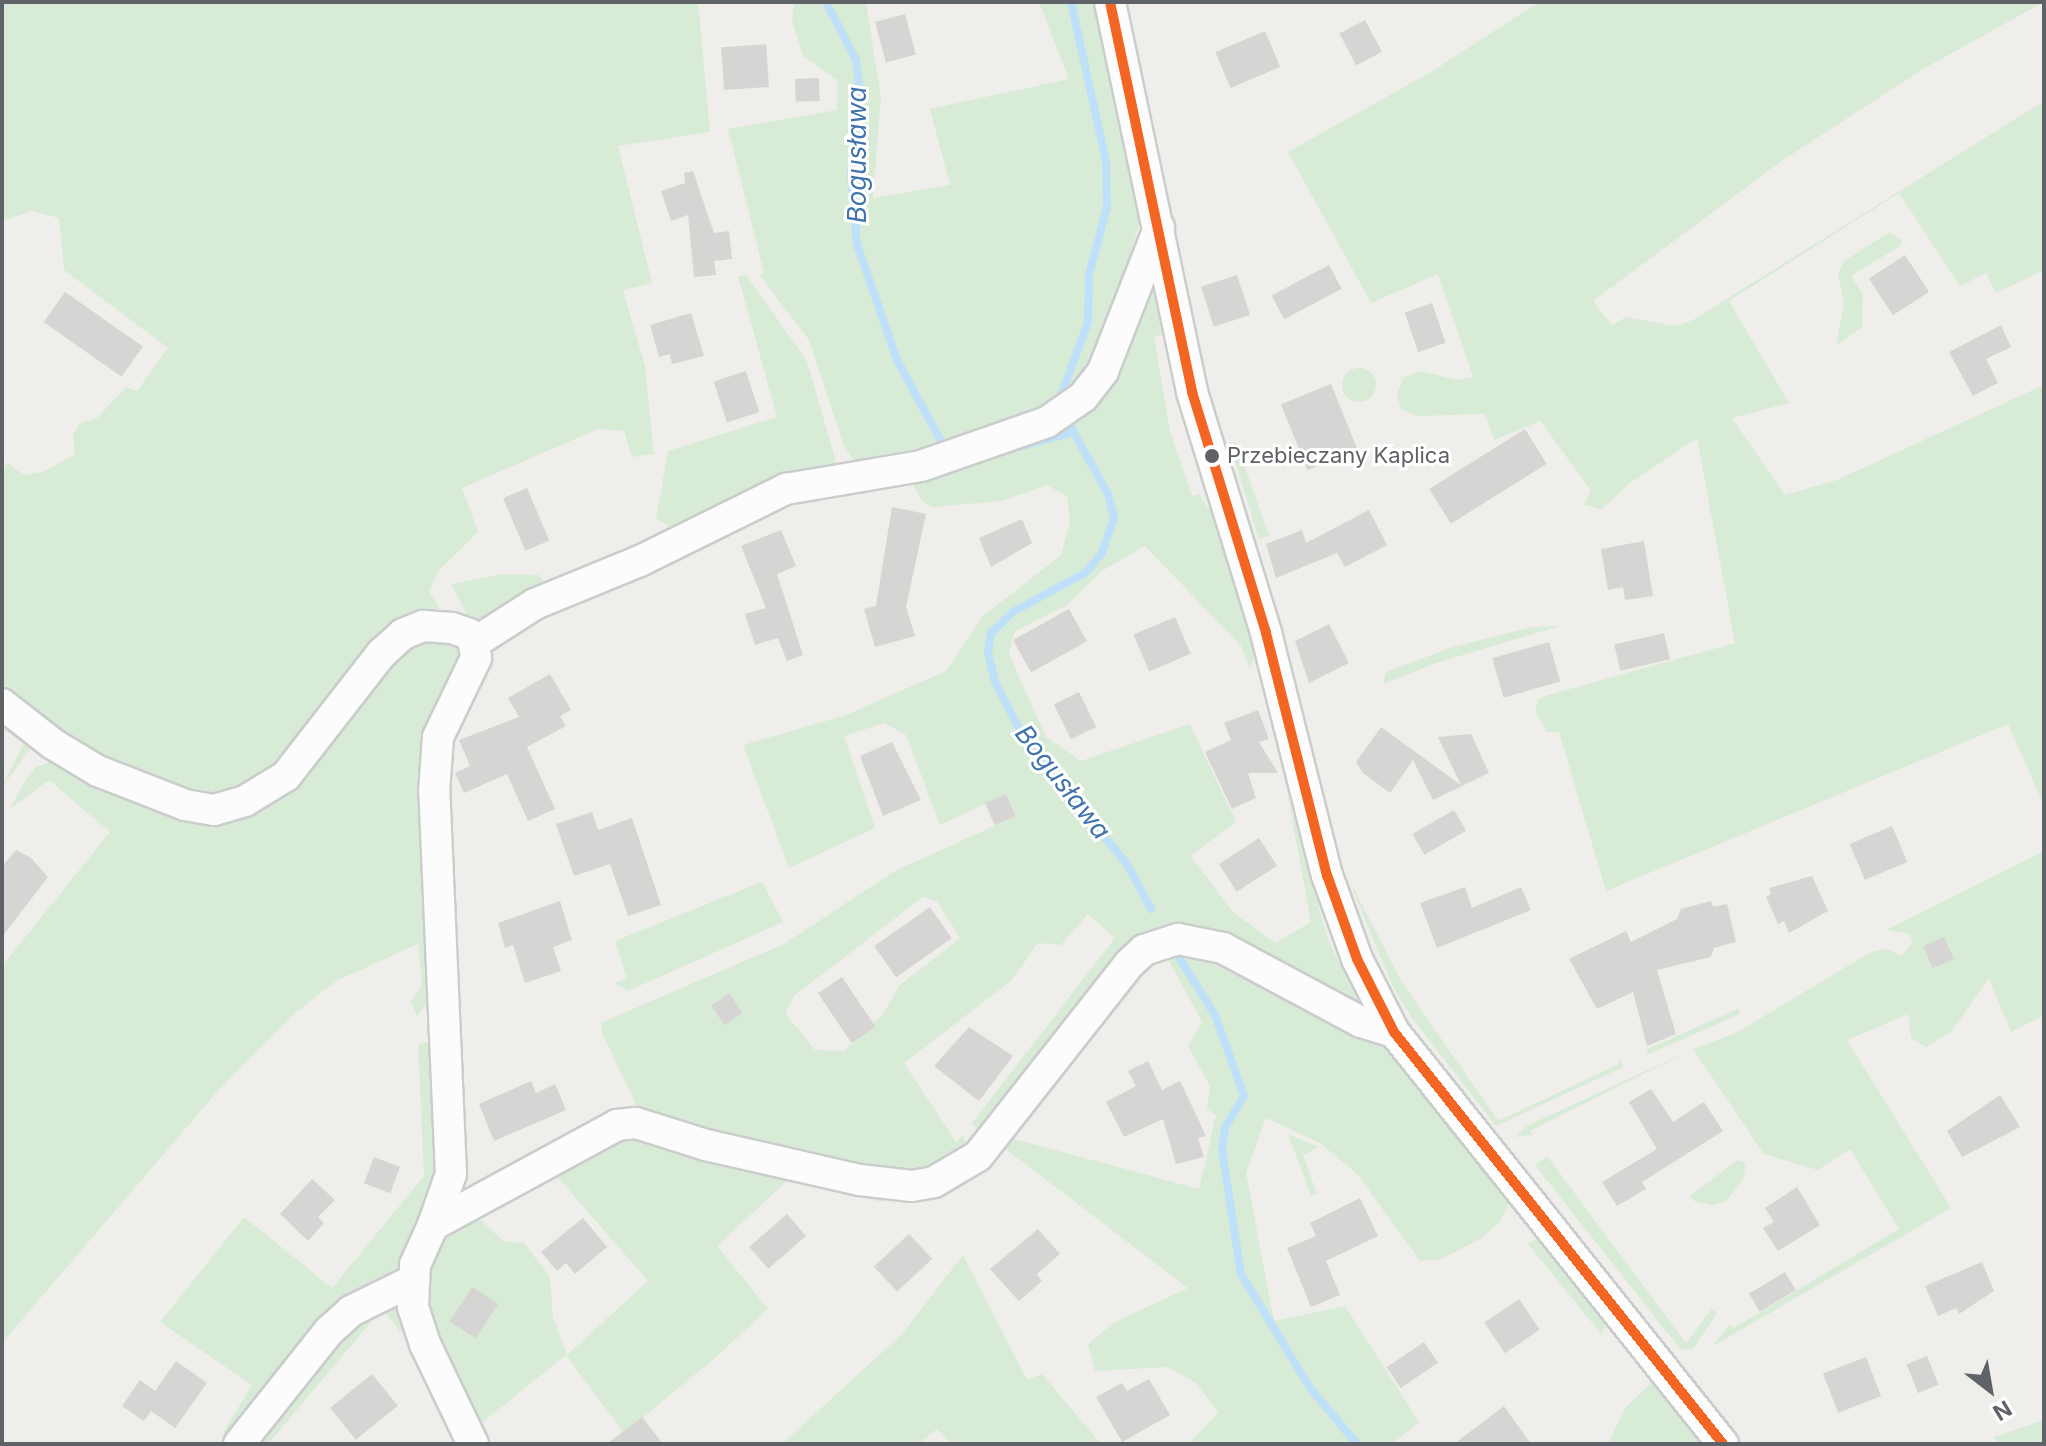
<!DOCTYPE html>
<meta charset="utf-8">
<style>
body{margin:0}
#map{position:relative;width:2046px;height:1446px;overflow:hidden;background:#efeeea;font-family:Inter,sans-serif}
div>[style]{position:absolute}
.green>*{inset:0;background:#d8ebd6}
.round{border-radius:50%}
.stream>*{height:8px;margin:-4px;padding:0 4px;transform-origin:4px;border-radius:4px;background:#bfe0f9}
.building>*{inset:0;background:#d6d5d3;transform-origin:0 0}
.roads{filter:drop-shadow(2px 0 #cbcccc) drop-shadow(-2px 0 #cbcccc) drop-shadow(0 2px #cbcccc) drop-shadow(0 -2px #cbcccc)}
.minor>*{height:30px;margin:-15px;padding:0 15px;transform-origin:15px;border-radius:15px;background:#fdfcfc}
.bus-1>*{height:10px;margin:-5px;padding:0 5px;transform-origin:5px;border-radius:5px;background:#f26522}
.dots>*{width:22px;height:22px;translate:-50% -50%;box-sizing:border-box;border:4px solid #fff;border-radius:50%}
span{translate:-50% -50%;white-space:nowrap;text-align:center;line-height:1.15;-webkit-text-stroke:6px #fff;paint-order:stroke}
.bus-label{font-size:22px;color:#5f6368}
.left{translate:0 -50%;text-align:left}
.water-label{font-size:26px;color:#4174aa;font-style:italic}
.frame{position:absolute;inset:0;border:4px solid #5f6368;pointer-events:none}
.north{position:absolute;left:1950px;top:1350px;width:80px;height:80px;-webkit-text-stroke:6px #fff;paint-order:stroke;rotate:149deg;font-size:22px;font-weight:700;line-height:32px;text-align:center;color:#5f6368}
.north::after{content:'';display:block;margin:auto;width:28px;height:36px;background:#5f6368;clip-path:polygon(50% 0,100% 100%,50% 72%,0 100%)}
</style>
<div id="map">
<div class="green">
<i style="clip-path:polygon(2px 2px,698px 2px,710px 132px,618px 146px,652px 283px,623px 290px,645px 366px,654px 454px,632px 457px,624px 431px,598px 429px,462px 488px,478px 532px,438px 571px,429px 592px,439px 607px,438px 617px,278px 775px,226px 803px,121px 774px,2px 696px,2px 470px,7px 463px,24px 475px,43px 472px,75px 454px,73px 434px,80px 423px,97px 418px,126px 387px,137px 391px,168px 348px,64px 270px,59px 218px,32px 211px,2px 221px)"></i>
<i style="clip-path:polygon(794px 2px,866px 2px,881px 97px,873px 198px,950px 185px,930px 109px,1069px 79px,1039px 2px,1097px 2px,1140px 221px,1104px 344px,1072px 398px,945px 450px,858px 466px,844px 446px,809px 340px,759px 274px,764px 273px,728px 129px,837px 110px,837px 80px,803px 56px,792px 21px)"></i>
<i style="clip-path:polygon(1539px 2px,2044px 2px,1923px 69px,1783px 160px,1593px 301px,1612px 325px,1626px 317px,1675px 326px,1693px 320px,2044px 101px,2044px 270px,1996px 293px,1986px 273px,1960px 286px,1899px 193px,1729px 301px,1789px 403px,1732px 418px,1785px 495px,1837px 480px,2044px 385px,2044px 805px,2008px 724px,1606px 891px,1559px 732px,1547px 732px,1535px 712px,1538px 699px,1548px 695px,1735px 643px,1697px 438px,1630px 483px,1602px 509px,1584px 505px,1591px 490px,1540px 421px,1494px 440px,1485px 414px,1417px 416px,1401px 409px,1397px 394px,1403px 378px,1421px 371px,1457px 380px,1473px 377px,1438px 274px,1371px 303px,1288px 152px,1431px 72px)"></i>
<i style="clip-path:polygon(1890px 232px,1903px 241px,1900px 246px,1851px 276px,1863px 295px,1862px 327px,1836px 346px,1844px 304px,1838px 274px,1844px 261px)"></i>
<i style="clip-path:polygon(746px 275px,807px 361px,838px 469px,671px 528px,656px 518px,668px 451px,777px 417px,738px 276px)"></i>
<i style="clip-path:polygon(evenodd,1152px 284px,1162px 335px,1154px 337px,1170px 431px,1192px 496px,1199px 494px,1216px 520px,1256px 657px,1249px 667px,1241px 646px,1145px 546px,1102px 571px,1067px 605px,1014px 632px,1009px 654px,1046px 737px,1081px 761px,1190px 724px,1236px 822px,1190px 856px,1233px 912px,1275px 943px,1311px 922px,1288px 797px,1328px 940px,1359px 1003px,1211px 933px,1185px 925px,1154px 930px,1139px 938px,980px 1134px,972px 1123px,1115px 938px,1088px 914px,1061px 945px,1038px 943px,1011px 981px,904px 1063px,956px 1142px,963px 1135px,967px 1146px,921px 1177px,842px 1167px,632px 1109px,635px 1102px,601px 1031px,603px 1022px,784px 944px,895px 871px,1016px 816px,1006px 794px,940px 825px,906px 735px,884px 723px,844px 736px,875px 828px,789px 868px,743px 745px,846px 715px,946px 671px,983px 616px,1061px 555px,1070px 522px,1067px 496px,1047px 485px,1002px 501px,932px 507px,922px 501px,908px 475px,1047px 431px,1152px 284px,923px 897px,937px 901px,960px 938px,899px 986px,884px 1013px,844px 1051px,815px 1050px,785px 1013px,795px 995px,923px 897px,1152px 284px,729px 993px,742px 1013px,725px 1025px,711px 1005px,729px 993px)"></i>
<i class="round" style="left:1342px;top:368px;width:34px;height:34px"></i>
<i style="clip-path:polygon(1236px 442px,1269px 535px,1259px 539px,1230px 445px)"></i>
<i style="clip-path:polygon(502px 574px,539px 575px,549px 588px,487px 622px,467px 615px,451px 584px)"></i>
<i style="clip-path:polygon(1560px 626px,1436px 663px,1383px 684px,1386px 672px,1450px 648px,1532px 627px)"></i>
<i style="clip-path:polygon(416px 636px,459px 644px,462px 657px,441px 707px,434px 994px,417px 1017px,411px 1001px,422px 986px,418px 944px,338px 980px,295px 1013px,216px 1093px,2px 1343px,2px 966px,110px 832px,49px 780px,10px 809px,22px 786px,35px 768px,57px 759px,228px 814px)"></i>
<i style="clip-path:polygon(2px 711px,36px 741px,2px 787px,24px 743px,2px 728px)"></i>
<i style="clip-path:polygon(2044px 851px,2044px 1015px,2011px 1032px,1989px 978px,1951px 1032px,1926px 1047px,1911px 1038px,1908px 1014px,1847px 1040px,1951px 1208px,1713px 1346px,1729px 1325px,1734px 1328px,1899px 1229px,1850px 1149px,1818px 1170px,1764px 1154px,1693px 1049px,1530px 1131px,1533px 1135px,1515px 1137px,1527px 1126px,1693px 1049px,1736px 1033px,1871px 952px,1886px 949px,1902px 956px,1913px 942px,1909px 934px,1886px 930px)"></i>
<i style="clip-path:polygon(1349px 880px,1402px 982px,1498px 1121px,1619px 1064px,1620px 1057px,1623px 1067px,1496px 1126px,1412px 1018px,1392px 985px)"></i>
<i style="clip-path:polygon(762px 882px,783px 922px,628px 991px,615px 983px,627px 978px,615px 941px)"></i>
<i style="clip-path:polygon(1203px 952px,1391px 1047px,1512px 1198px,1500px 1222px,1480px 1239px,1441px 1259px,1420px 1261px,1358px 1175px,1320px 1143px,1266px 1118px,1246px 1173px,1274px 1321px,1345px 1306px,1419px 1422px,1392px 1444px,1188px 1444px,1218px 1413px,1196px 1383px,1168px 1367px,1095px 1371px,1088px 1344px,1115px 1322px,1188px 1288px,1003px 1147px,1010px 1138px,1199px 1189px,1216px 1115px,1207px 1109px,1210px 1086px,1188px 1046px,1202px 1022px,1166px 955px)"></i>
<i style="clip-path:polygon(1739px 1008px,1740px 1014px,1649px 1054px,1646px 1050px)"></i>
<i style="clip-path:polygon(431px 1040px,444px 1174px,408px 1252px,392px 1276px,244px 1426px,223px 1433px,252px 1385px,160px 1322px,244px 1217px,332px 1288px,424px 1176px,418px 1045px)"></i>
<i style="clip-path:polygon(625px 1134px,890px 1196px,882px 1202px,788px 1180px,717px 1246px,768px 1309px,715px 1358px,624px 1433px,566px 1355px,478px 1426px,488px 1444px,482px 1444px,429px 1339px,420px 1278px,437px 1247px,460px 1224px,481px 1220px,503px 1241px,524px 1243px,550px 1277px,553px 1317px,567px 1355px,648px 1281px,555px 1174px,498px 1208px,510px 1192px)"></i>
<i style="clip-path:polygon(1288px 1134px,1319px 1147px,1303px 1155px,1317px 1194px,1311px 1196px)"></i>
<i style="clip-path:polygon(1547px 1156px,1686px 1343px,1712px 1309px,1717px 1313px,1693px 1349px,1681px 1350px,1535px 1165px)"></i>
<i style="clip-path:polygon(1738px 1160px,1746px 1163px,1743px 1180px,1726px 1201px,1713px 1205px,1694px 1201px,1690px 1196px)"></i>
<i style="clip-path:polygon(1536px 1239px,1544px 1239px,1595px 1302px,1606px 1323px,1602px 1335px,1528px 1244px)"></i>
<i style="clip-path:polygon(963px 1255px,1027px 1380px,1042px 1374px,1101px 1444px,951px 1444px,937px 1429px,918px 1444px,782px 1444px,902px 1334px)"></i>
<i style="clip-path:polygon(392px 1300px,403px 1306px,422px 1358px,382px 1309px,268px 1444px,254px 1444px,300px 1378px,354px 1321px)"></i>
<i style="clip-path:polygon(1652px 1382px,1662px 1390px,1707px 1444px,1608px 1444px,1625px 1408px)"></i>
<i style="clip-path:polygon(2044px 1420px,2044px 1444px,1997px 1444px,1994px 1437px)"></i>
</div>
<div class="stream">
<i style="left:826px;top:2px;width:65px;rotate:62.7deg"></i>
<i style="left:856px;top:60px;width:39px;rotate:83deg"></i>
<i style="left:861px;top:99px;width:76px;rotate:97.6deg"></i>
<i style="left:851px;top:174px;width:70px;rotate:85.1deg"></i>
<i style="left:857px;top:244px;width:123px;rotate:71deg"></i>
<i style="left:897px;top:360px;width:92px;rotate:61.5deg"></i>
<i style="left:1059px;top:401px;width:84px;rotate:-69.8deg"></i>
<i style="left:1088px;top:322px;width:47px;rotate:-88.8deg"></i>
<i style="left:1089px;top:275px;width:70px;rotate:-75.2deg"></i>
<i style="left:1107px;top:207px;width:46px;rotate:-91.2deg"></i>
<i style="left:1106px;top:161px;width:163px;rotate:-102.4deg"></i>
<i style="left:1069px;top:424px;width:80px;rotate:60.9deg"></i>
<i style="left:1108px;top:494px;width:25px;rotate:76deg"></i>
<i style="left:1114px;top:518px;width:37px;rotate:109deg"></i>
<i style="left:1102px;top:553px;width:26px;rotate:130deg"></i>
<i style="left:1085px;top:573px;width:82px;rotate:151.6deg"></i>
<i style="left:1013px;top:612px;width:30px;rotate:136deg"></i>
<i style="left:991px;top:633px;width:20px;rotate:99deg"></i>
<i style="left:988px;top:653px;width:30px;rotate:76deg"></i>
<i style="left:995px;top:682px;width:70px;rotate:62.7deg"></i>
<i style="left:1027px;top:744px;width:156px;rotate:50.2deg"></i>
<i style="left:1127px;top:864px;width:51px;rotate:61.9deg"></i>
<i style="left:1019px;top:447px;width:57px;rotate:-15.3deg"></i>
<i style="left:1180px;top:959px;width:66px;rotate:58deg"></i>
<i style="left:1215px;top:1015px;width:86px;rotate:70.3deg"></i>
<i style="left:1244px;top:1096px;width:37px;rotate:121deg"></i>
<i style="left:1225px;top:1128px;width:21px;rotate:98deg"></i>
<i style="left:1222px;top:1149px;width:126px;rotate:81.4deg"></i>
<i style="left:1241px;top:1274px;width:133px;rotate:58.8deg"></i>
<i style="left:1310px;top:1388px;width:73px;rotate:50deg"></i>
</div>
<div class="building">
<i style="left:905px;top:14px;width:42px;height:31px;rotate:75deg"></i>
<i style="left:1365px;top:20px;width:36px;height:29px;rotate:62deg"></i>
<i style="left:1265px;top:31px;width:39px;height:54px;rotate:67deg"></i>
<i style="left:766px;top:44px;width:43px;height:45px;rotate:86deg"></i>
<i style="left:819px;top:78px;width:23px;height:24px;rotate:88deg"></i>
<i style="clip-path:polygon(693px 171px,714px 233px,729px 231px,732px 259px,714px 261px,716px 275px,694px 277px,688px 215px,671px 221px,661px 191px,685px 183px,684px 173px)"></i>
<i style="left:1905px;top:255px;width:44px;height:43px;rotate:57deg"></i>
<i style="left:1329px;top:265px;width:27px;height:65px;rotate:62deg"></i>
<i style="left:1237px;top:275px;width:42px;height:38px;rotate:72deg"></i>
<i style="left:65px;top:292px;width:95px;height:37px;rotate:35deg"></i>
<i style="left:1432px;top:303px;width:42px;height:29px;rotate:71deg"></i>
<i style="clip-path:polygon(691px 313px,704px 356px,672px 364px,670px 354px,659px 357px,650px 325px)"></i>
<i style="clip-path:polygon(2001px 325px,2011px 347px,1986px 359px,1998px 383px,1973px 396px,1949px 352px)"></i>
<i style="left:746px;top:371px;width:43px;height:34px;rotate:72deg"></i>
<i style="left:1331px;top:384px;width:71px;height:54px;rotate:68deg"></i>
<i style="left:1525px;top:429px;width:41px;height:113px;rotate:58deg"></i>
<i style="left:527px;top:488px;width:57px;height:26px;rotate:67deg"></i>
<i style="clip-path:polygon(892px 507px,926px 514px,906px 607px,915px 636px,875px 647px,864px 609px,876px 606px)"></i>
<i style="clip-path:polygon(1369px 510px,1387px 545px,1345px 567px,1337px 553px,1276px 578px,1266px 544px,1302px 530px,1306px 543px)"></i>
<i style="clip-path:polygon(1022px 519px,1032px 543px,991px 567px,979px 538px)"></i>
<i style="clip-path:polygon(781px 530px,796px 566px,777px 574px,803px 655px,787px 661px,778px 638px,755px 645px,745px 614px,766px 608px,741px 546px)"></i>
<i style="clip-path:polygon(1644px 541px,1653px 596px,1625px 600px,1623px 587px,1608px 590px,1601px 549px)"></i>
<i style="left:1069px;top:609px;width:37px;height:64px;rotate:61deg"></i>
<i style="left:1175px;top:617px;width:40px;height:45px;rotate:67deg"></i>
<i style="clip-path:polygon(1329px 624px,1349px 663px,1309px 683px,1295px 641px)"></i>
<i style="left:1664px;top:633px;width:27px;height:51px;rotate:77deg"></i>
<i style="left:1549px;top:642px;width:41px;height:59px;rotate:74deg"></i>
<i style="clip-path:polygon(550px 674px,571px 710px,560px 716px,566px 726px,527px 747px,555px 809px,528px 821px,507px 774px,464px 793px,455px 773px,470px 766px,459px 740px,519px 717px,508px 698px)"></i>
<i style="left:1079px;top:692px;width:39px;height:28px;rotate:64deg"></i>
<i style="clip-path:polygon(1258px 710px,1269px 739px,1259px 742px,1278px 773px,1248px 773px,1256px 798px,1232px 809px,1205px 752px,1231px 740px,1224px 723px)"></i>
<i style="clip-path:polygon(1381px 727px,1461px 785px,1438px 737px,1471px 734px,1489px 773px,1433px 800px,1413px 760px,1390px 793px,1363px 773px,1356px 762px)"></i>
<i style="clip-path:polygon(892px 742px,921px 800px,883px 816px,860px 756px)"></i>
<i style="left:1006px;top:794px;width:24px;height:23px;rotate:66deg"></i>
<i style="left:1454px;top:810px;width:24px;height:48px;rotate:60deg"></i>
<i style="clip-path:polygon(592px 812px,598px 830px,632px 818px,661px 905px,628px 916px,610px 864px,574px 876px,556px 824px)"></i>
<i style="left:1892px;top:826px;width:39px;height:46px;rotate:67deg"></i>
<i style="left:1259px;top:838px;width:33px;height:48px;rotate:57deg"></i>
<i style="clip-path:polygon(16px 850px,31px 858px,48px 877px,2px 937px,2px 866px)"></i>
<i style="clip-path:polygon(1812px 876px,1828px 911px,1789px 933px,1784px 921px,1778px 924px,1766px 897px,1771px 894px,1769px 888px)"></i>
<i style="clip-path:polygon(1465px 887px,1472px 908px,1521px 887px,1531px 910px,1437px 948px,1420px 903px)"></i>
<i style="clip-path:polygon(560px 901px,572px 940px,553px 947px,561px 971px,525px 983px,513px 945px,505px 948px,498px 923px)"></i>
<i style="clip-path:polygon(1711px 901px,1713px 907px,1727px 904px,1736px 942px,1714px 948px,1711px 957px,1657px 970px,1676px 1034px,1647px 1046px,1633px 992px,1597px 1009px,1569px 959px,1626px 931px,1631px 942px,1677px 919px,1681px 909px)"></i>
<i style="left:930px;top:907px;width:38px;height:68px;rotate:55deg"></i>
<i style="left:1944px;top:937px;width:24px;height:23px;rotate:66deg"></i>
<i style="left:842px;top:977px;width:60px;height:29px;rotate:56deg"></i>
<i style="left:729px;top:993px;width:24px;height:22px;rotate:55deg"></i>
<i style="clip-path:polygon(969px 1027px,1013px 1056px,979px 1101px,934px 1066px)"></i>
<i style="clip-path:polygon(1148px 1061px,1162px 1090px,1180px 1081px,1206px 1136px,1198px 1138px,1204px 1157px,1176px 1164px,1163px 1119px,1124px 1137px,1106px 1102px,1136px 1086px,1128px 1071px)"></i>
<i style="clip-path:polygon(531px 1081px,536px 1093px,555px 1084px,566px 1110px,494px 1141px,479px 1104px)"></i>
<i style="clip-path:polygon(1651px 1089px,1673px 1122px,1704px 1102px,1723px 1131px,1642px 1182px,1646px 1189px,1617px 1206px,1602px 1182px,1657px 1149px,1629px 1102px)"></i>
<i style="clip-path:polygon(2000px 1095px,2020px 1127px,1962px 1157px,1947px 1131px)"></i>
<i style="left:374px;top:1157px;width:28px;height:28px;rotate:21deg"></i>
<i style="clip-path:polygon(312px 1179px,335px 1200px,318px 1217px,324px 1223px,308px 1241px,280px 1214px)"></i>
<i style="clip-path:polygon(1797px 1187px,1820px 1225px,1778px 1251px,1763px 1228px,1774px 1222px,1765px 1208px)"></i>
<i style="clip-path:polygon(1360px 1198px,1378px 1236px,1326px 1261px,1340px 1295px,1311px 1307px,1287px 1248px,1316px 1236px,1310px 1223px)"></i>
<i style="left:787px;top:1214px;width:29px;height:50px;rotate:49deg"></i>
<i style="clip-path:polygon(583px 1218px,607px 1247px,575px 1274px,566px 1263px,557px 1271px,541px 1252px)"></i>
<i style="clip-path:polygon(1038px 1229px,1060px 1254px,1037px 1274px,1042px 1281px,1019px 1301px,990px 1269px)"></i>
<i style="left:909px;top:1234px;width:34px;height:48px;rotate:47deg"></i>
<i style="clip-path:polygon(1982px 1262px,1994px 1291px,1959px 1314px,1956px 1308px,1938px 1316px,1925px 1286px)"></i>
<i style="left:1785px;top:1272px;width:21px;height:42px;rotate:59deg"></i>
<i style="left:472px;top:1287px;width:31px;height:41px;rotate:33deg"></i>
<i style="left:1519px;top:1299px;width:37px;height:42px;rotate:56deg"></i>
<i style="left:1424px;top:1342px;width:25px;height:45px;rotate:56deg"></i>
<i style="left:1927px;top:1356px;width:31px;height:22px;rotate:68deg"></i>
<i style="left:1866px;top:1357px;width:42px;height:46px;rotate:69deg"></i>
<i style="clip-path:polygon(176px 1361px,207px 1383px,175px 1428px,151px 1411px,144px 1421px,122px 1406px,140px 1380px,155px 1391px)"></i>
<i style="left:372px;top:1374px;width:41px;height:54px;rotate:51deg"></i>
<i style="clip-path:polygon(1149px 1379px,1170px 1415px,1122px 1442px,1096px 1397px,1122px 1383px,1127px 1391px)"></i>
<i style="clip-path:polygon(1504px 1406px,1531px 1444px,1454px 1444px)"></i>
<i style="clip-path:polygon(642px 1417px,663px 1444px,607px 1444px)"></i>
</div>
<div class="roads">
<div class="minor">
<i style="left:1110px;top:2px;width:399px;rotate:78.1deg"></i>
<i style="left:1192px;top:392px;width:252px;rotate:72.9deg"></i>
<i style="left:1266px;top:633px;width:250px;rotate:75.9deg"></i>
<i style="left:1327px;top:875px;width:89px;rotate:70.3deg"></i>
<i style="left:1357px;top:959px;width:82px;rotate:63.1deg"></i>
<i style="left:1394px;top:1032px;width:527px;rotate:51.39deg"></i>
<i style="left:2px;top:704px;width:65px;rotate:38.1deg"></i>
<i style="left:53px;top:744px;width:52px;rotate:31deg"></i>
<i style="left:98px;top:771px;width:93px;rotate:21.3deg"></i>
<i style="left:185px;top:805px;width:29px;rotate:10deg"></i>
<i style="left:214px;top:810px;width:32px;rotate:-16deg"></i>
<i style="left:245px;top:801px;width:48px;rotate:-31.4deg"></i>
<i style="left:286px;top:776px;width:155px;rotate:-52.1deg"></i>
<i style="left:381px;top:654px;width:30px;rotate:-42deg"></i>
<i style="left:403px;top:634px;width:22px;rotate:-22deg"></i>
<i style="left:423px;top:626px;width:29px;rotate:4deg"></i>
<i style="left:452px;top:628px;width:18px;rotate:19deg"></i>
<i style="left:469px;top:634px;width:10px;rotate:61deg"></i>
<i style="left:433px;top:1225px;width:54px;rotate:-70.6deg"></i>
<i style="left:451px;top:1174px;width:382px;rotate:-92.5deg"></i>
<i style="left:434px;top:792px;width:55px;rotate:-85.8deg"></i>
<i style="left:438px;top:737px;width:88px;rotate:-64.3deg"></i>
<i style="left:476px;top:658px;width:15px;rotate:-98deg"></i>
<i style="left:474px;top:643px;width:72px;rotate:-32.6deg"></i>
<i style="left:535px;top:604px;width:113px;rotate:-22.3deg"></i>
<i style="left:640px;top:561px;width:163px;rotate:-26.3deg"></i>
<i style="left:786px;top:489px;width:137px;rotate:-9.7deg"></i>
<i style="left:921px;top:466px;width:133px;rotate:-19.2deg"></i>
<i style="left:1047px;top:422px;width:44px;rotate:-34.8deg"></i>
<i style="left:1083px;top:397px;width:33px;rotate:-52deg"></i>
<i style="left:1103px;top:371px;width:154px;rotate:-68.6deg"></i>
<i style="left:239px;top:1444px;width:144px;rotate:-51.5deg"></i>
<i style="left:329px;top:1331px;width:30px;rotate:-42deg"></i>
<i style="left:351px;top:1311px;width:70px;rotate:-26.2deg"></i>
<i style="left:473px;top:1444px;width:111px;rotate:-115.6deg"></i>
<i style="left:425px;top:1344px;width:40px;rotate:-108deg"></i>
<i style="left:413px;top:1306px;width:41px;rotate:-87.2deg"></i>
<i style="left:415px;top:1265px;width:44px;rotate:-65.8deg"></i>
<i style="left:433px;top:1225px;width:209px;rotate:-28.5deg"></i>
<i style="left:617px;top:1125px;width:19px;rotate:-6deg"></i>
<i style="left:636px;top:1123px;width:73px;rotate:17.4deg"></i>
<i style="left:706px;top:1145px;width:158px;rotate:12.8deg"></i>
<i style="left:860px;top:1180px;width:52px;rotate:6.6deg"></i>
<i style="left:912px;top:1186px;width:22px;rotate:-10deg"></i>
<i style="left:934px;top:1182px;width:51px;rotate:-30.6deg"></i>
<i style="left:978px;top:1156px;width:244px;rotate:-51.8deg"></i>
<i style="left:1129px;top:964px;width:21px;rotate:-43deg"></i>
<i style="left:1144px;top:950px;width:36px;rotate:-18deg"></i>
<i style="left:1178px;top:939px;width:46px;rotate:11.3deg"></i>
<i style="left:1223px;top:948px;width:157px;rotate:28.2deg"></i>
<i style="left:1361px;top:1022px;width:34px;rotate:17deg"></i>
</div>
</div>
<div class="bus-1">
<i style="left:1110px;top:2px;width:399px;rotate:78.1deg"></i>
<i style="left:1192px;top:392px;width:252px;rotate:72.9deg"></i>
<i style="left:1266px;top:633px;width:250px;rotate:75.9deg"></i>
<i style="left:1327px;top:875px;width:89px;rotate:70.3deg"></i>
<i style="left:1357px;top:959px;width:82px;rotate:63.1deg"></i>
<i style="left:1394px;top:1032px;width:527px;rotate:51.39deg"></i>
</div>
<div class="dots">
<i style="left:1212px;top:456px;background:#5f6368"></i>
</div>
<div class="bus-label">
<span class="left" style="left:1227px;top:456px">Przebieczany Kaplica</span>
</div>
<div class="water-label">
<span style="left:857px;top:155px;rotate:-90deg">Bogusława</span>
<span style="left:1063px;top:782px;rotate:52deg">Bogusława</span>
</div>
<div class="frame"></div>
<div class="north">N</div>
</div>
